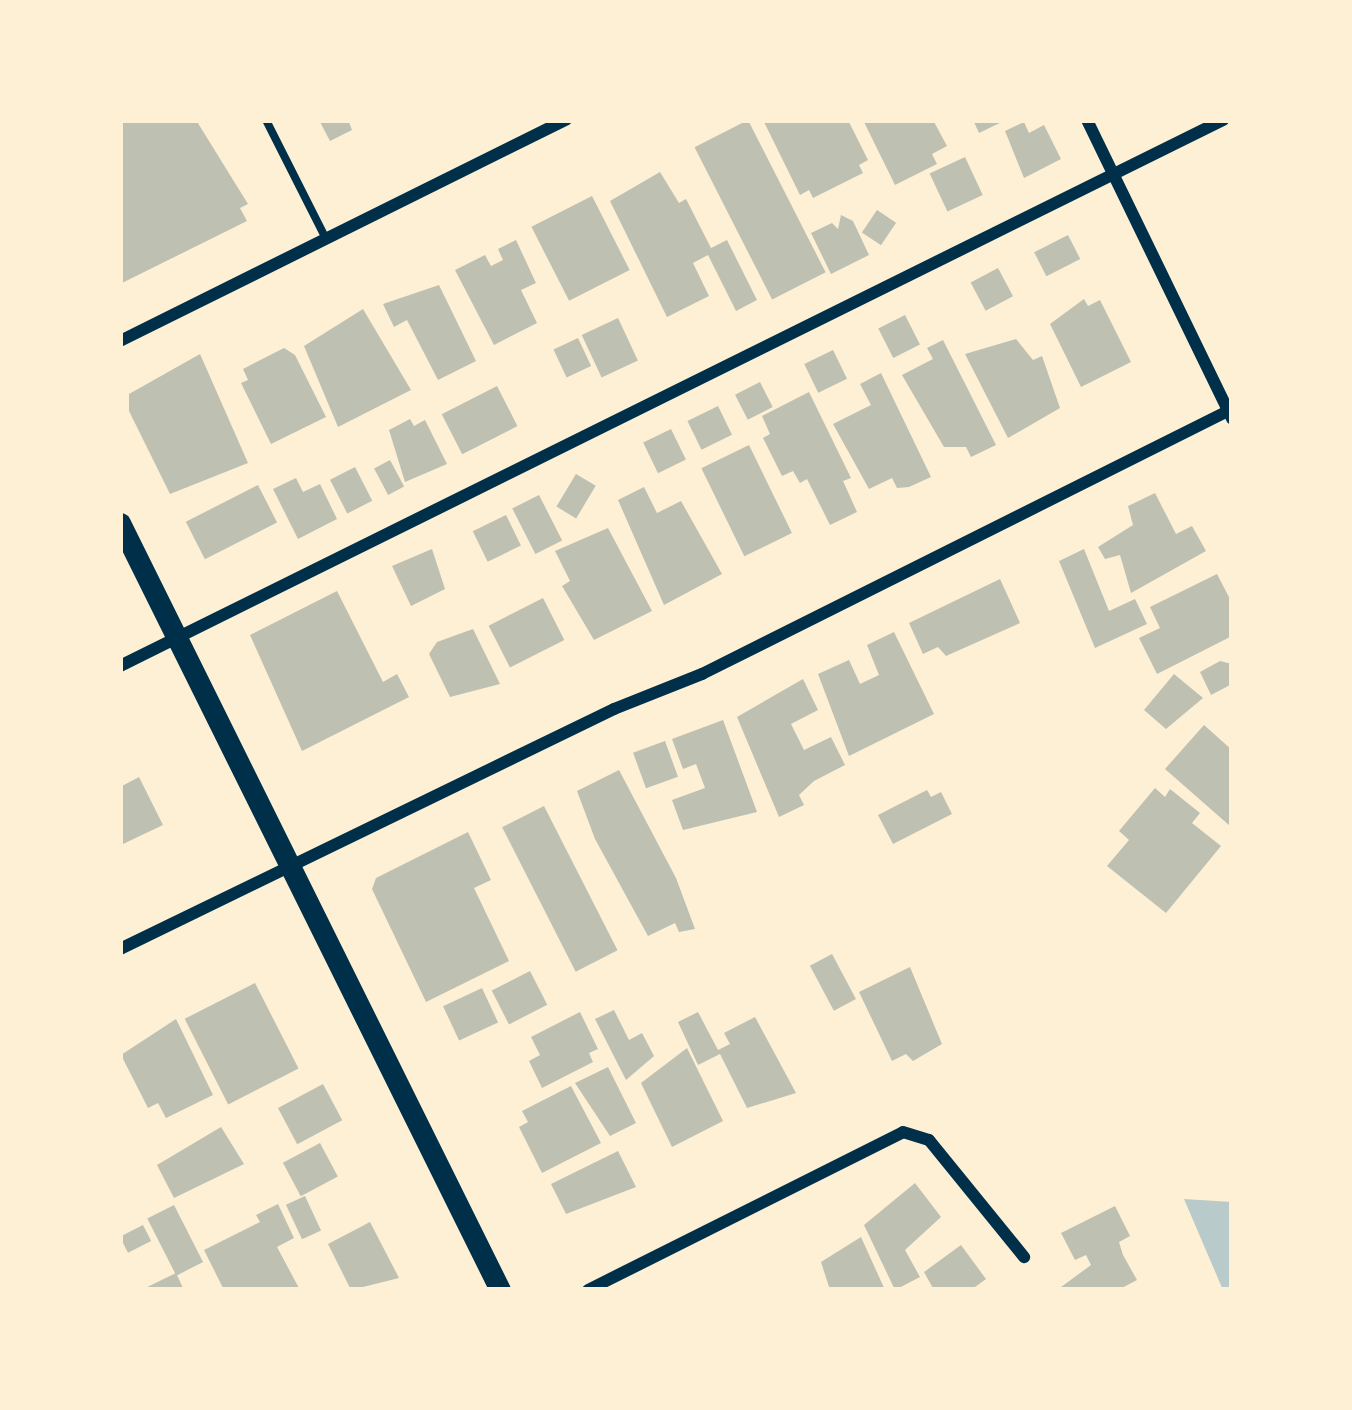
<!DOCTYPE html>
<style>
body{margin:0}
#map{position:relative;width:1352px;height:1410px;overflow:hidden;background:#fdf0d5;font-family:Montserrat,sans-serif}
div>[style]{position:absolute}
.green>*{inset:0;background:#b9caca}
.building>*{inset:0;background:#bec0b2;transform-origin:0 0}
.service>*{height:8px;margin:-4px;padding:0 4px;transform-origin:4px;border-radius:4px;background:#003049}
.minor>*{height:12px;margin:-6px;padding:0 6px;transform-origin:6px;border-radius:6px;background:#003049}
.secondary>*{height:21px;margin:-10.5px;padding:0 10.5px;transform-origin:10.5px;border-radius:10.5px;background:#003049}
span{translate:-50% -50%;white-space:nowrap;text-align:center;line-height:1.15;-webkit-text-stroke:12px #fdf0d5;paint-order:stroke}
.frame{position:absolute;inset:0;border:123px solid #fdf0d5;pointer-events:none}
</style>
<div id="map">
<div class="green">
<i style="clip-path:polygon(1184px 1199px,1232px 1202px,1232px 1290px,1223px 1290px)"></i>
</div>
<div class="building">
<i style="clip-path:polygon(120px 120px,196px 120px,248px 204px,240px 208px,247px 221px,122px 283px)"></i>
<i style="clip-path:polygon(319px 120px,348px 120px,352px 130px,330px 141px)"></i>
<i style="left:748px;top:120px;width:171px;height:60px;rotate:63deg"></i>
<i style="clip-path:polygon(763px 120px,848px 120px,868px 160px,859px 165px,863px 173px,813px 198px,809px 190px,800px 195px)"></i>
<i style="clip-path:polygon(863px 120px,933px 120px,947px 146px,932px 154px,937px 164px,895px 185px)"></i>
<i style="clip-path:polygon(973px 120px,1006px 120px,979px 133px)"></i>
<i style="clip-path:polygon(1024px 122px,1029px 133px,1044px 125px,1061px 159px,1024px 178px,1005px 131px)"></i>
<i style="left:965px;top:157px;width:42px;height:39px;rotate:65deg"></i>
<i style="clip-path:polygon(660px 172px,679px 203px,686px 199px,711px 248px,727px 240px,757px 300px,736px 311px,708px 255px,693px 263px,709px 296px,667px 317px,610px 201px)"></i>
<i style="left:592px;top:196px;width:83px;height:68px;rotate:63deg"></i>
<i style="left:877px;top:210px;width:23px;height:27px;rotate:34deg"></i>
<i style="clip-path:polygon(841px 215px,853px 221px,869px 255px,831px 274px,811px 233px,832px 223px,838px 229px)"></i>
<i style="left:1068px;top:235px;width:27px;height:38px;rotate:63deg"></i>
<i style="clip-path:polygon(516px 240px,536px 283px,521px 290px,537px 323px,494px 345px,455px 270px,485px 255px,491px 266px,503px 260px,498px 249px)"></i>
<i style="left:998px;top:268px;width:32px;height:31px;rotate:62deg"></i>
<i style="clip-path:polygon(439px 285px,476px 361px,438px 380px,407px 320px,394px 327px,383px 304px)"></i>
<i style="clip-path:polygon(1084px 299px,1088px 306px,1100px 300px,1131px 362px,1081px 387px,1050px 324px)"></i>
<i style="clip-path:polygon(363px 309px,411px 390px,338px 427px,304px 346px)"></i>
<i style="left:905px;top:315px;width:33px;height:30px;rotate:63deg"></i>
<i style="left:618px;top:318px;width:47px;height:40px;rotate:65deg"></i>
<i style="left:578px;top:338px;width:31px;height:27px;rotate:65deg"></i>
<i style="clip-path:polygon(1016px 339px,1033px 360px,1042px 356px,1060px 408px,1008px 438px,965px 354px)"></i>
<i style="clip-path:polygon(943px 340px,996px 445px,971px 457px,966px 447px,944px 447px,902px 375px,933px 359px,927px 348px)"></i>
<i style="clip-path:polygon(284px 348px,295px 355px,326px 417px,271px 444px,241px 383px,248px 380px,243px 369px)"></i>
<i style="left:833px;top:350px;width:32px;height:32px;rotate:64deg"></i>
<i style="clip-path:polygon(200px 354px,248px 463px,170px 494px,129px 411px,129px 394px)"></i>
<i style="clip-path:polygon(881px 373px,931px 477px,909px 487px,897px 488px,892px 478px,869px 489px,833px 424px,871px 405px,860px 384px)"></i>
<i style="left:760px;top:382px;width:28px;height:28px;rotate:63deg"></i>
<i style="left:497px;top:386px;width:45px;height:62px;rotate:63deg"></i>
<i style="clip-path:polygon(809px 392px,851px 478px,843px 481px,857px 512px,830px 525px,807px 479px,800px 483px,793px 471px,782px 476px,763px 438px,770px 434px,762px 416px)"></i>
<i style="left:718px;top:406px;width:32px;height:34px;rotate:64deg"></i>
<i style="clip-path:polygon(410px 419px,414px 426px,425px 420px,447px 464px,405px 482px,389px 430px)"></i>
<i style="left:671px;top:429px;width:34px;height:31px;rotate:64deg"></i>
<i style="left:749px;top:445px;width:98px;height:53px;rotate:64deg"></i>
<i style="left:390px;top:460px;width:30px;height:18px;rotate:62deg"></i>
<i style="left:355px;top:467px;width:38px;height:28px;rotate:63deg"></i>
<i style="left:576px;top:474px;width:23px;height:38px;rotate:31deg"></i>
<i style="clip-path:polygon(296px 478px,303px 492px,320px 484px,337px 519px,298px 539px,273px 489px)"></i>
<i style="left:258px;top:485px;width:42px;height:81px;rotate:63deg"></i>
<i style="clip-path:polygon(644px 487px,657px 513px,681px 501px,722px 574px,664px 605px,618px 500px)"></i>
<i style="clip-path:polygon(1155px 493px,1176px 534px,1192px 526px,1206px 551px,1131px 593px,1120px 555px,1105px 559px,1098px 547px,1133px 525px,1128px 506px)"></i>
<i style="left:539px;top:495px;width:51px;height:30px;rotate:63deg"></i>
<i style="left:506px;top:515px;width:34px;height:37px;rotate:64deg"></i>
<i style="clip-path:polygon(608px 528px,652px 611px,594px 640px,562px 586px,570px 581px,555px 551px)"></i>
<i style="clip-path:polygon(432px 549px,445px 589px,411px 606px,392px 566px)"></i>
<i style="clip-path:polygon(1084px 549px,1109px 611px,1135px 599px,1147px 624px,1095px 648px,1059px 561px)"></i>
<i style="clip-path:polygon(1217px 574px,1232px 603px,1232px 636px,1157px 674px,1139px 638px,1160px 628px,1150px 607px)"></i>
<i style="clip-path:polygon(1000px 579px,1020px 623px,946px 656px,938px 647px,923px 654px,909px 623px)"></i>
<i style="clip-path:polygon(337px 591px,383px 682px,397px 674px,409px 697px,302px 751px,250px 635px)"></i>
<i style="left:543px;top:598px;width:47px;height:61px;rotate:63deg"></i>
<i style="clip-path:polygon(473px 629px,500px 684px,450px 697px,429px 654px,437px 642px)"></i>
<i style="clip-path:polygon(894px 632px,934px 714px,849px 756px,818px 674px,849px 660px,860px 684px,879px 675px,867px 645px)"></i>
<i style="clip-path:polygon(1220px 661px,1232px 664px,1232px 684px,1211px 695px,1200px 672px)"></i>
<i style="clip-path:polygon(1174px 674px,1203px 698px,1166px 729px,1144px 710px)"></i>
<i style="clip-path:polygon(803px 679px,818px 710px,791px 724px,804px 750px,831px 737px,845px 765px,814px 781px,799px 795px,804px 805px,779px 817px,737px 717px)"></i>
<i style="clip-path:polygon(723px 720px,757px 812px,683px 830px,672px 800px,705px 788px,696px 764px,683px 769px,672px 739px)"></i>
<i style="clip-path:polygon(1204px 725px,1232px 750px,1230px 826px,1165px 769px)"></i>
<i style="left:665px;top:741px;width:38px;height:34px;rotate:70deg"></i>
<i style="clip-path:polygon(619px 770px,676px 878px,695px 929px,679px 932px,675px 923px,648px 936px,595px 839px,577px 791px)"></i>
<i style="clip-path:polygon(139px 777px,163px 825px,123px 844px,120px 787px)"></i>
<i style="clip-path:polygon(1155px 788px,1165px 797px,1170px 789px,1200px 813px,1192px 823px,1221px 846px,1166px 913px,1107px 866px,1129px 840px,1119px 831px)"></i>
<i style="clip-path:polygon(927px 790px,931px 797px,941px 792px,952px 814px,893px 844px,878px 815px)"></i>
<i style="left:544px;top:806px;width:162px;height:47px;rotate:63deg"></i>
<i style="clip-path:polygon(468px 832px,491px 880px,474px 888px,509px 961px,426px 1002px,372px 889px,376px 878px)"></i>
<i style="left:832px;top:954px;width:51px;height:25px;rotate:62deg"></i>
<i style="clip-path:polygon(910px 967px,942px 1044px,913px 1061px,906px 1054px,892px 1061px,859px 992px)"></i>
<i style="left:530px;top:971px;width:38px;height:43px;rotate:63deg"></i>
<i style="left:255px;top:983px;width:96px;height:79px;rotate:63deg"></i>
<i style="left:482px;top:988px;width:38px;height:43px;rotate:65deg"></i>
<i style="clip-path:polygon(614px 1010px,629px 1040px,642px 1033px,654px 1056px,626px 1080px,595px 1019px)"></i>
<i style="clip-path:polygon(580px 1012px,598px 1049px,589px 1053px,593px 1062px,542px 1088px,529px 1061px,540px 1055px,531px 1037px)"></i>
<i style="clip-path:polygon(698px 1012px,718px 1050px,730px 1044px,724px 1033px,755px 1017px,796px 1093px,747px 1108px,720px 1054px,698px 1065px,678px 1022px)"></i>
<i style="clip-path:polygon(176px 1019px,213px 1095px,166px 1118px,158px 1103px,148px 1108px,121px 1055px)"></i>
<i style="clip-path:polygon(687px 1048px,723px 1121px,672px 1147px,641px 1083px)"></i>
<i style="clip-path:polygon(608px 1067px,636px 1123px,610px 1136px,575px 1083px)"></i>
<i style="left:323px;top:1084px;width:41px;height:51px;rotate:62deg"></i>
<i style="clip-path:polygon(571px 1086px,601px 1143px,542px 1173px,519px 1127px,528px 1122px,522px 1111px)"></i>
<i style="clip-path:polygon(221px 1127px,244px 1164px,174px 1198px,157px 1165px)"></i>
<i style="left:320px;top:1143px;width:38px;height:42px;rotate:62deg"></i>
<i style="clip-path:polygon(618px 1151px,636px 1187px,566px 1214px,551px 1184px)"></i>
<i style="clip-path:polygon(915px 1183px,941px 1217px,905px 1250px,920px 1277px,895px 1290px,864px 1225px)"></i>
<i style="left:305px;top:1196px;width:38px;height:21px;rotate:65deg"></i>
<i style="clip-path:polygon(278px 1204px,294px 1238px,277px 1247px,300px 1290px,224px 1290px,204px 1250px,260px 1222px,256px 1215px)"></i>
<i style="left:174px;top:1205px;width:64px;height:30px;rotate:63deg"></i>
<i style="clip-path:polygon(1115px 1206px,1130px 1236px,1119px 1242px,1123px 1255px,1137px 1280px,1118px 1290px,1057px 1290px,1091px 1265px,1086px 1255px,1075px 1260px,1061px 1233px)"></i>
<i style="clip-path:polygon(370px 1222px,399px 1278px,351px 1290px,328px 1244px)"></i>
<i style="left:143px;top:1225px;width:18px;height:26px;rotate:63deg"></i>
<i style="clip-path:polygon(861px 1237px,885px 1290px,830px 1290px,821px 1262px)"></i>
<i style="clip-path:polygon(961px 1245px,986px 1279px,971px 1290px,934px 1290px,924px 1272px)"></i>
<i style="clip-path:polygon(176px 1273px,184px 1290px,141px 1290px)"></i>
</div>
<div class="service">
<i style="left:266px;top:120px;width:133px;rotate:63.2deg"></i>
</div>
<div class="minor">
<i style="left:1087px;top:120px;width:332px;rotate:64.1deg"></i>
<i style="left:120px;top:341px;width:498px;rotate:-26.4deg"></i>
<i style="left:120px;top:666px;width:1231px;rotate:-26.34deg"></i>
<i style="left:120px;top:949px;width:549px;rotate:-25.91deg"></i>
<i style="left:614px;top:709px;width:95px;rotate:-21.7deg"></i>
<i style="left:702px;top:674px;width:593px;rotate:-26.57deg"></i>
<i style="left:588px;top:1290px;width:352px;rotate:-26.6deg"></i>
<i style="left:903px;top:1132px;width:27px;rotate:17deg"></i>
<i style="left:929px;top:1140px;width:151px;rotate:50.9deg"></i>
</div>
<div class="secondary">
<i style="left:120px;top:523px;width:856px;rotate:63.64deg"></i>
</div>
<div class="frame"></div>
</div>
